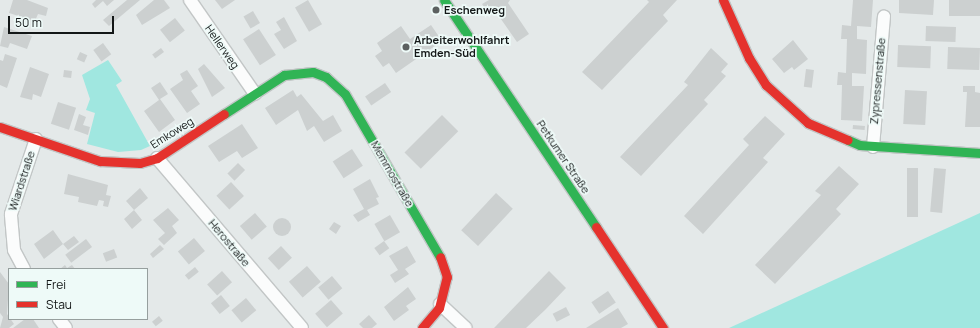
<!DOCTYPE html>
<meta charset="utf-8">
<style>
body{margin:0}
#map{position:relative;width:980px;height:328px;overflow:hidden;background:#e4e9e9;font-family:Manrope,sans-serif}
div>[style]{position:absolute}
.green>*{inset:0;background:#a0e7e0}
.building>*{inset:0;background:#ccd0d0;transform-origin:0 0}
.round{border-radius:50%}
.roads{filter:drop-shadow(1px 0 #c2c6c6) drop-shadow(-1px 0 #c2c6c6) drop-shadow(0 1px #c2c6c6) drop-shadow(0 -1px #c2c6c6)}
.street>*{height:12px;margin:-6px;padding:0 6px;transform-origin:6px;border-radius:6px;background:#fbfcfc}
.fast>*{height:9px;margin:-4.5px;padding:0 4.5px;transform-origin:4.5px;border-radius:4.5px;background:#30b455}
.jam>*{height:9px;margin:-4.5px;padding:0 4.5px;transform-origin:4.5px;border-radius:4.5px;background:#e5322d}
.dots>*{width:11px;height:11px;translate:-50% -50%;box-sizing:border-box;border:2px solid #eefaf8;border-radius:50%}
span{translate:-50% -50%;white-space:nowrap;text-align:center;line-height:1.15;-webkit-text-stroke:3.5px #eefaf8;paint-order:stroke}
.poi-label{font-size:11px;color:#131717;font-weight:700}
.left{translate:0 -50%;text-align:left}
.street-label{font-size:11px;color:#131717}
.legend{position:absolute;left:8px;top:268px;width:140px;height:52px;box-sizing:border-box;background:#eefaf8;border:1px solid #969f9e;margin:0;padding:5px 7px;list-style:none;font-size:12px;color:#131717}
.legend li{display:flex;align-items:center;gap:8px;height:20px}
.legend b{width:20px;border:1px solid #969f9e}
.scale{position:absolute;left:8px;top:16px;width:106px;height:18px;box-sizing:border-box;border:2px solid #131717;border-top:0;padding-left:5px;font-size:12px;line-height:14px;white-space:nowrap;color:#131717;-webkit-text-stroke:3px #eefaf8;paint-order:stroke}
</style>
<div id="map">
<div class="green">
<i style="clip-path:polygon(108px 60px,122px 81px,116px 85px,150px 146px,141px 150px,118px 152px,87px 144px,95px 113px,86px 110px,90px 99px,82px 75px)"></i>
<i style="clip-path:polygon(980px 213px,980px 328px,729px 328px)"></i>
</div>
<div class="building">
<i style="clip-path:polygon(13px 0,27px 0,48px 8px,46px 16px,38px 14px,35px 21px,9px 13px)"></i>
<i style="clip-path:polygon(96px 0,114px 0,107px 6px,103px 1px,95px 8px,92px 4px)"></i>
<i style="clip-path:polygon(127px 0,140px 0,109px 26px,103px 20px)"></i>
<i style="clip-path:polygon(154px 0,164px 0,170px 8px,142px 25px,136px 15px)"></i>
<i style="clip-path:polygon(215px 0,235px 0,222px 9px)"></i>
<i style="left:308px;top:0;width:28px;height:15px;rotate:60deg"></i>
<i style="clip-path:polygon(489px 0,510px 0,508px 3px,529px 34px,517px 42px,496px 12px,490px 16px,482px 4px)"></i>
<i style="clip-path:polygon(647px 0,677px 0,663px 15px,668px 21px,602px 90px,582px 72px,649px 2px)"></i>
<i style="clip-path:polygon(853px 0,873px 0,871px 27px,857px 26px,857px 39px,867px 40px,866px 74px,852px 73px,852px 86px,864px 86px,862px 121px,841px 120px,842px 85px,837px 85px,838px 72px,846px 73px,847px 39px,841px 39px,842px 25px,851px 26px)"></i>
<i style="clip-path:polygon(899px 0,934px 0,933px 15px,899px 13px)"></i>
<i style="left:949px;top:0;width:31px;height:16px"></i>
<i style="left:253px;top:11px;width:14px;height:11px;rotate:60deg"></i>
<i style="clip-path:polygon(284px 17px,297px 41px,284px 49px,274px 34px,281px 30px,276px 22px)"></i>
<i style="left:175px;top:18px;width:16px;height:19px;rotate:52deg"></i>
<i style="clip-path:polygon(431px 25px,442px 41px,396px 73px,389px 63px,383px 67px,375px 56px,382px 51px,377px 43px,401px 26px,410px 39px)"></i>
<i style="left:926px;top:26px;width:30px;height:15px;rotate:2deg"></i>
<i style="clip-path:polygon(4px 27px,32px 36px,27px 49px,10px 43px,8px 48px,0 46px)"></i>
<i style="left:259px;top:29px;width:31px;height:19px;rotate:57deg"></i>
<i style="clip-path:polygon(793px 40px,808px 59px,794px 70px,792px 67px,784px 73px,772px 59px)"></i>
<i style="left:103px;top:43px;width:14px;height:12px;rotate:54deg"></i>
<i style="left:898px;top:45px;width:33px;height:22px;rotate:2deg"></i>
<i style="left:948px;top:47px;width:32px;height:22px;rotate:2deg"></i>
<i style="left:161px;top:48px;width:5px;height:11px;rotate:53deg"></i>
<i style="clip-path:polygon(711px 48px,728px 64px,721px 72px,726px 76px,704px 100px,708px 104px,641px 176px,620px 157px,688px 85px,684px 82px)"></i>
<i style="left:80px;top:52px;width:8px;height:8px;rotate:23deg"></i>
<i style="clip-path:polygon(5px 54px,17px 58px,7px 88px,0 85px,0 60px,3px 61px)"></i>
<i style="clip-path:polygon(204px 64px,225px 88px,212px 97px,198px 69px)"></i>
<i style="clip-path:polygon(30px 67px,49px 74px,41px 97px,33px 94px,32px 100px,20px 97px)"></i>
<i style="left:806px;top:69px;width:8px;height:18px;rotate:7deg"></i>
<i style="left:64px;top:70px;width:8px;height:7px;rotate:7deg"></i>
<i style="clip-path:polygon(187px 70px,198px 86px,191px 91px,200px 104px,187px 113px,170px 89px,183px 80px,180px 74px)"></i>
<i style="clip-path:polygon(160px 82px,168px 94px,160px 99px,175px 120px,159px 132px,144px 111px,159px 100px,151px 88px)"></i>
<i style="left:385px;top:83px;width:11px;height:24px;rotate:56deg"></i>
<i style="clip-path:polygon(963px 86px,975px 86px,975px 92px,980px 93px,980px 127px,965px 127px,967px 92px,963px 92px)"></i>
<i style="clip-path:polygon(293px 90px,297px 97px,301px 94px,323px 121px,333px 115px,342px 131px,324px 142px,314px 126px,307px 131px,298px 110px,276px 125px,265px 108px)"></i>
<i style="left:905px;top:90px;width:22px;height:34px;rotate:3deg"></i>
<i style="left:58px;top:102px;width:19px;height:23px;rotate:18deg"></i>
<i style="clip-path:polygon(79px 114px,86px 117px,83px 125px,90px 127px,88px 135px,74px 130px)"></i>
<i style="left:442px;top:115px;width:23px;height:53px;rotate:45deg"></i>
<i style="clip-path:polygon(765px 116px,785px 134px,763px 158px,768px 162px,703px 234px,684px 216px,749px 145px,743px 139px)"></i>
<i style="clip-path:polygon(242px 124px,258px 148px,242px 158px,237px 151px,219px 162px,208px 146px)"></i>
<i style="left:853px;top:125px;width:12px;height:4px;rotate:5deg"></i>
<i style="left:352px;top:149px;width:20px;height:23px;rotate:57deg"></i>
<i style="left:238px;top:163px;width:10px;height:15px;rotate:45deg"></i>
<i style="clip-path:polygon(839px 166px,859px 184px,836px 209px,841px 214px,775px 284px,755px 265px,821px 195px,815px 191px)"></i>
<i style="left:907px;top:168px;width:11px;height:49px"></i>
<i style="left:934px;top:168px;width:12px;height:44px;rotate:5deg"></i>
<i style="clip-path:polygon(68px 174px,108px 185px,106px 195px,111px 196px,108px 207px,103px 206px,104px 201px,99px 200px,97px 206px,78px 202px,79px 197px,64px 194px)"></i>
<i style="clip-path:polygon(370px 179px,379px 197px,376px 198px,379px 204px,367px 210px,370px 215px,358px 222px,353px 215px,364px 209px,353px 189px)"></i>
<i style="left:231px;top:182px;width:19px;height:20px;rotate:47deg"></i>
<i style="clip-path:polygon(140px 188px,148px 198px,134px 210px,142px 220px,132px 229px,124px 219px,134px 210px,126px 201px)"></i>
<i style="left:496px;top:193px;width:23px;height:51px;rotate:43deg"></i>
<i style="clip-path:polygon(168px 208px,179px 220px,172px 226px,177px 233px,164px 245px,158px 239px,165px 233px,153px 220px)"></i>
<i style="left:255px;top:213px;width:18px;height:20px;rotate:49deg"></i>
<i style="left:390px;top:215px;width:20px;height:18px;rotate:60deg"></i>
<i class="round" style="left:273px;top:218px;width:18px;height:18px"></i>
<i style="clip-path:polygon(334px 222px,341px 226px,336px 234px,329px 229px)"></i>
<i style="clip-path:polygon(53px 230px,63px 244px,74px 236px,79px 242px,68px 250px,63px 244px,44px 259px,34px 244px)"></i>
<i style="left:194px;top:238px;width:17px;height:21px;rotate:50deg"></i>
<i style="left:86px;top:239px;width:10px;height:26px;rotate:53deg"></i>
<i style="left:384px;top:241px;width:9px;height:12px;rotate:54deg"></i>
<i style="clip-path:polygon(160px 245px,164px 249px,153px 258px,150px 254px)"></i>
<i style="left:281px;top:246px;width:16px;height:18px;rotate:47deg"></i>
<i style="clip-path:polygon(407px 246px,416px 262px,405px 269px,409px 274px,395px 283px,390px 275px,398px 270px,389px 256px)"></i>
<i style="left:114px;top:249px;width:9px;height:12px;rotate:69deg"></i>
<i style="clip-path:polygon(65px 265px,67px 268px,72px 265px,75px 269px,60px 269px)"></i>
<i style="left:307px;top:266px;width:21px;height:24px;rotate:49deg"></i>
<i style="left:195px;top:267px;width:6px;height:13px;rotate:51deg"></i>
<i style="left:222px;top:271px;width:15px;height:20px;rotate:48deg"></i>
<i style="clip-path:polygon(549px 271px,566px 288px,545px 310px,526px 328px,494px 328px)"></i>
<i style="clip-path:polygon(0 272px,9px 284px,7px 314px,14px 324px,9px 328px,0 328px,3px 317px,0 313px)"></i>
<i style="left:332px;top:276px;width:16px;height:18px;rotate:50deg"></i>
<i style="clip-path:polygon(408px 287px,416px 299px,406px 306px,409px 310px,394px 321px,384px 307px)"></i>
<i style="left:608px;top:291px;width:14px;height:20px;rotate:56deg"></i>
<i style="left:221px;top:295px;width:14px;height:13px;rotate:51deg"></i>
<i style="left:246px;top:298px;width:16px;height:19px;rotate:50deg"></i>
<i style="left:331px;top:300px;width:18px;height:21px;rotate:49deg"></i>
<i style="left:566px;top:307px;width:9px;height:15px;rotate:63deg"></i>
<i style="clip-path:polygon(618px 308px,628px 324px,621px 328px,586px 328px)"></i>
<i style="clip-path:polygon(369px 315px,377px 324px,372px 328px,363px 328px,359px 324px)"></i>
<i style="left:159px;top:316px;width:6px;height:9px;rotate:51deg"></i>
<i style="clip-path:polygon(25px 319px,33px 319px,39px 328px,13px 328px)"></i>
</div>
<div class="roads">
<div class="street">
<i style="left:190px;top:0;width:114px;rotate:55.3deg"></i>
<i style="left:873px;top:147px;width:131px;rotate:-85.2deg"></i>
<i style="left:157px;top:158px;width:223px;rotate:49.5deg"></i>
<i style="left:24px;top:269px;width:21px;rotate:-118deg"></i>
<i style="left:14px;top:250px;width:36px;rotate:-95deg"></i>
<i style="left:11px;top:214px;width:79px;rotate:-71.6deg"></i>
<i style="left:440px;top:304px;width:35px;rotate:43deg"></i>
<i style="left:59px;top:319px;width:11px;rotate:52deg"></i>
</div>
<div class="fast">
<i style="left:444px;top:0;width:273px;rotate:56.2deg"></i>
<i style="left:224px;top:114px;width:72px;rotate:-33deg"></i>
<i style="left:284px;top:75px;width:29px;rotate:-6deg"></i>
<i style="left:313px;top:72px;width:14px;rotate:21deg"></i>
<i style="left:326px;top:77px;width:25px;rotate:42deg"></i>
<i style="left:345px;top:94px;width:189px;rotate:59.8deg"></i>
<i style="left:848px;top:140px;width:13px;rotate:23deg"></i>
<i style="left:860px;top:145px;width:120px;rotate:3.8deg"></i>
</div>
<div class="jam">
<i style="left:723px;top:0;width:64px;rotate:65.9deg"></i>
<i style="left:749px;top:58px;width:32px;rotate:58deg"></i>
<i style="left:766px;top:85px;width:57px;rotate:42.1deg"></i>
<i style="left:808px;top:123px;width:43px;rotate:23deg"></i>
<i style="left:0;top:127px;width:106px;rotate:18.8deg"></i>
<i style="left:100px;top:161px;width:40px;rotate:2.9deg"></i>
<i style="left:140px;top:163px;width:18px;rotate:-16deg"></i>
<i style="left:157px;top:158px;width:80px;rotate:-33.3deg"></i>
<i style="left:596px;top:227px;width:121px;rotate:56.4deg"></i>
<i style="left:422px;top:328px;width:26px;rotate:-50deg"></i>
<i style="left:439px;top:308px;width:32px;rotate:-76deg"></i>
<i style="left:447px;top:277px;width:21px;rotate:-109deg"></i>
</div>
</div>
<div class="dots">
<i style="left:436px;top:10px;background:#5c6060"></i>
<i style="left:406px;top:47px;background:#5c6060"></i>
</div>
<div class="poi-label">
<span class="left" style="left:444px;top:10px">Eschenweg</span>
<span class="left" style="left:414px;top:47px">Arbeiterwohlfahrt<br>Emden-Süd</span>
</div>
<div class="street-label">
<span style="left:222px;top:47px;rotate:55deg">Hellerweg</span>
<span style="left:878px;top:81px;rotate:-85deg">Zypressenstraße</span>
<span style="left:172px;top:133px;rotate:-32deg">Emkoweg</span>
<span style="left:563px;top:157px;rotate:56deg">Petkumer Straße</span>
<span style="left:392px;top:174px;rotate:60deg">Memmostraße</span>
<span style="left:22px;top:181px;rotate:-72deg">Wiardstraße</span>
<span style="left:229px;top:243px;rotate:50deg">Herostraße</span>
</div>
<ul class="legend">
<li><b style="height:5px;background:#30b455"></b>Frei</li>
<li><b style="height:5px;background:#e5322d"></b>Stau</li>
</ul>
<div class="scale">50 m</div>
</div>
